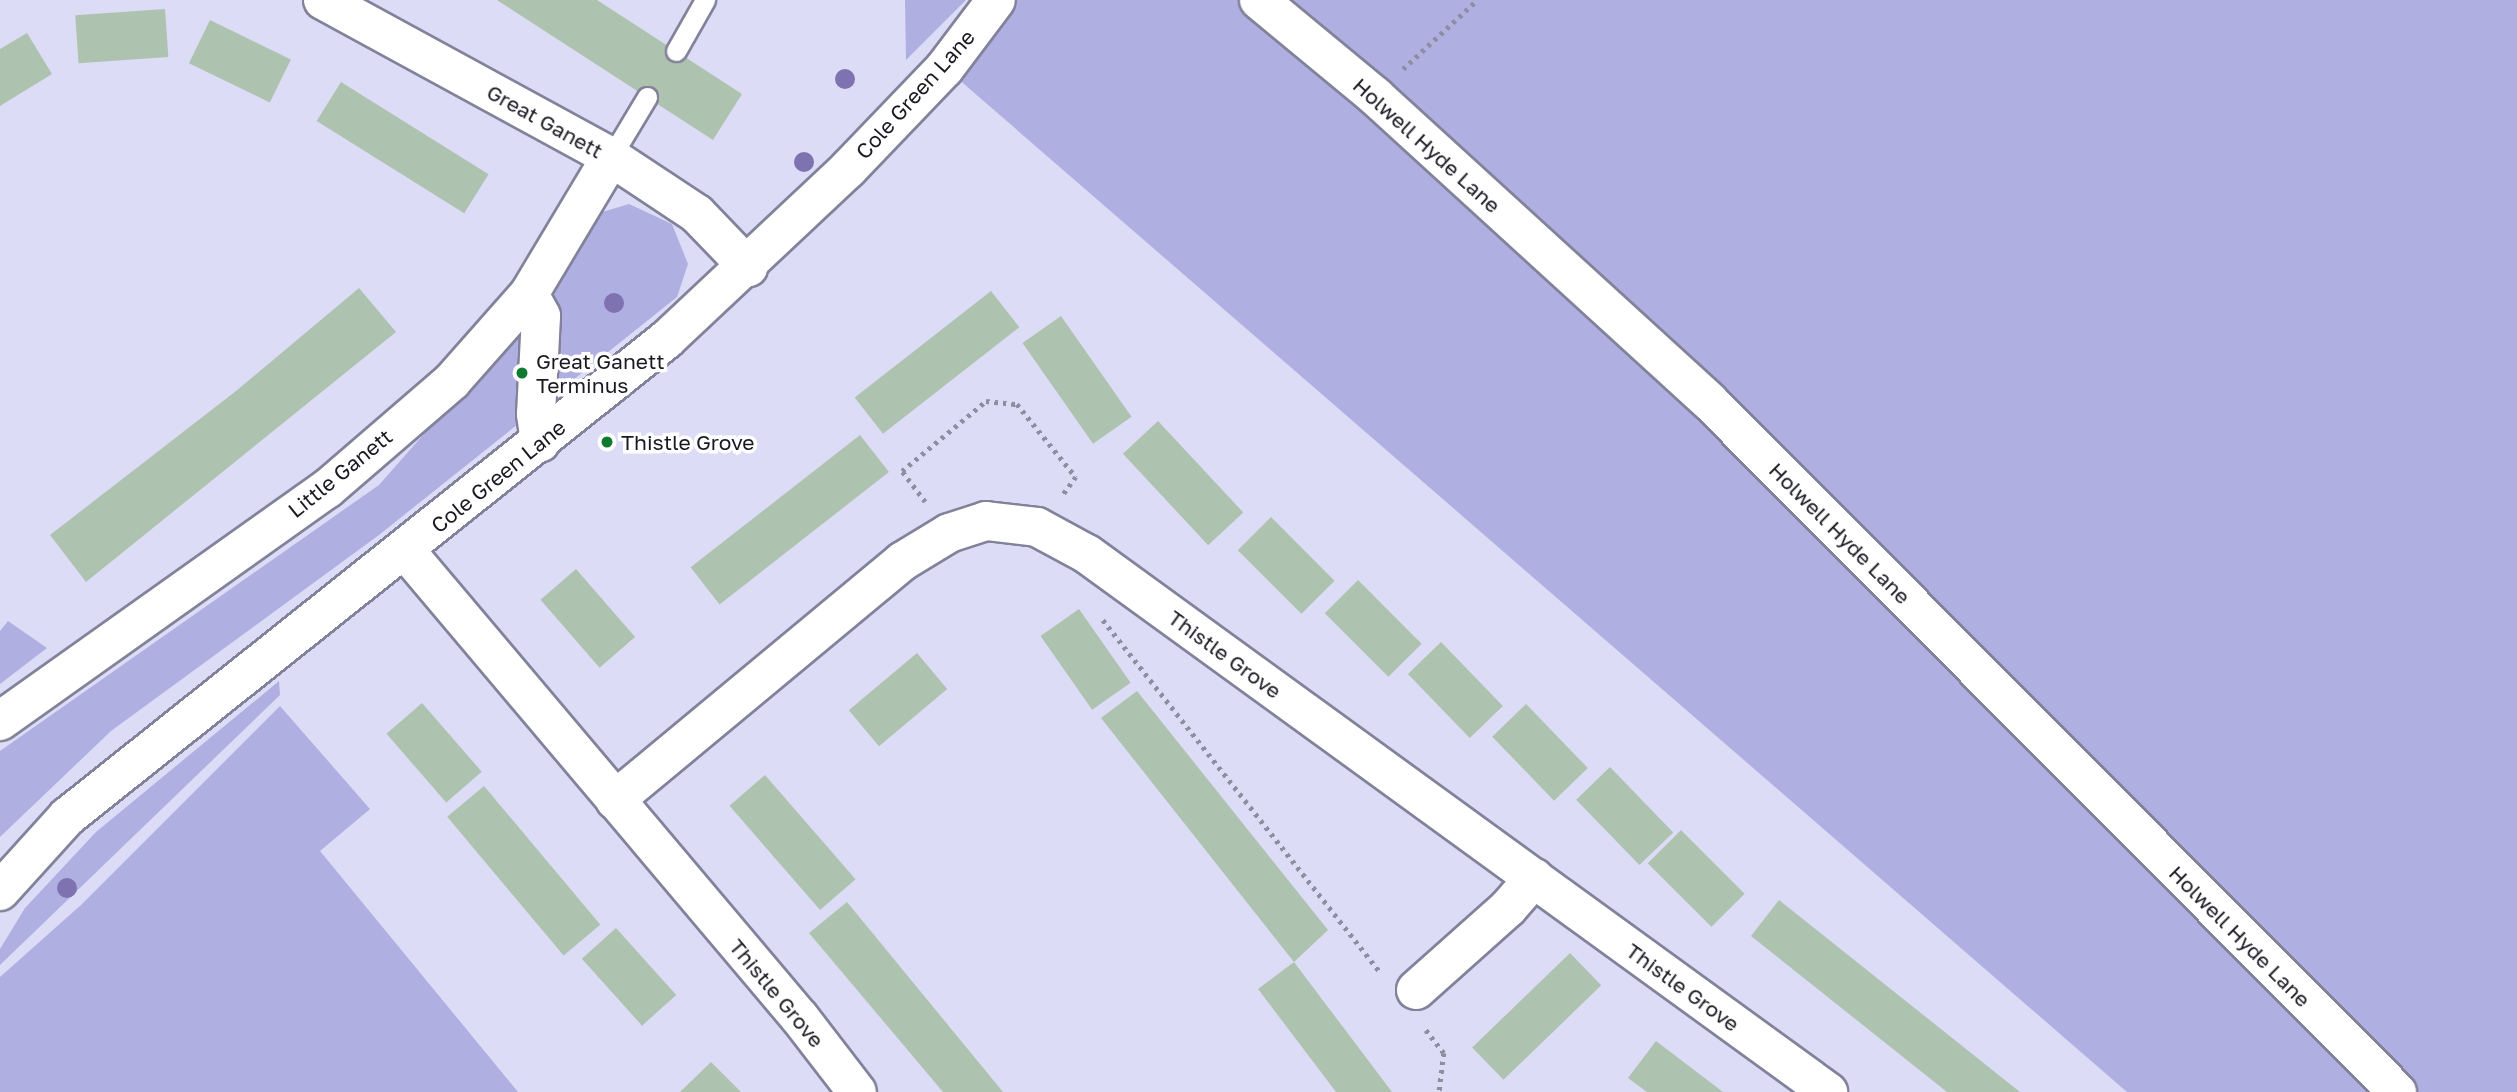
<!DOCTYPE html>
<style>
body{margin:0}
#map{position:relative;width:2517px;height:1092px;overflow:hidden;background:#dcdcf6;font-family:"Golos Text",sans-serif}
div>[style]{position:absolute}
.green>*{inset:0;background:#b0afe1}
.building>*{inset:0;background:#aec3af;transform-origin:0 0}
.path>*{height:4.5px;margin-top:-2.25px;transform-origin:0;background:repeating-linear-gradient(90deg,#8e8ea1 0 3.5px,transparent 0 8.5px)}
.roads{filter:drop-shadow(2px 0 #82829a) drop-shadow(-2px 0 #82829a) drop-shadow(0 2px #82829a) drop-shadow(0 -2px #82829a)}
.lane>*{height:19px;margin:-9.5px;padding:0 9.5px;transform-origin:9.5px;border-radius:9.5px;background:#fff}
.street>*{height:38px;margin:-19px;padding:0 19px;transform-origin:19px;border-radius:19px;background:#fff}
.secondary>*{height:38px;margin:-19px;padding:0 19px;transform-origin:19px;border-radius:19px;background:#fff}
.trees>*{width:20px;height:20px;margin:-10px;border-radius:50%;background:#7e72b0}
.dots>*{width:19px;height:19px;translate:-50% -50%;box-sizing:border-box;border:4px solid #fff;border-radius:50%}
span{translate:-50% -50%;white-space:nowrap;text-align:center;line-height:1.15;-webkit-text-stroke:7px #fff;paint-order:stroke}
.street-label{font-size:21px;color:#191922}
.poi-label{font-size:21px;color:#191922}
.left{translate:0 -50%;text-align:left}
</style>
<div id="map">
<div class="green">
<i style="clip-path:polygon(905px 0,966px 0,906px 60px)"></i>
<i style="clip-path:polygon(1016px 0,2517px 0,2517px 1092px,2127px 1092px,957px 78px)"></i>
<i style="clip-path:polygon(629px 204px,672px 224px,688px 264px,677px 297px,379px 535px,111px 731px,0 837px,0 751px,379px 485px,511px 335px,589px 216px)"></i>
<i style="clip-path:polygon(8px 621px,47px 648px,0 684px,0 631px)"></i>
<i style="clip-path:polygon(279px 681px,280px 695px,0 965px,0 949px,25px 908px,96px 832px)"></i>
<i style="clip-path:polygon(280px 706px,370px 809px,320px 851px,518px 1092px,0 1092px,0 977px,81px 905px)"></i>
</div>
<div class="building">
<i style="clip-path:polygon(497px 0,597px 0,742px 94px,713px 140px)"></i>
<i style="left:165px;top:9px;width:48px;height:90px;rotate:86deg"></i>
<i style="left:210px;top:20px;width:90px;height:48px;rotate:26deg"></i>
<i style="clip-path:polygon(27px 33px,52px 74px,0 106px,0 49px)"></i>
<i style="left:341px;top:82px;width:174px;height:46px;rotate:32deg"></i>
<i style="clip-path:polygon(359px 288px,396px 332px,86px 582px,50px 535px,236px 391px)"></i>
<i style="left:991px;top:291px;width:46px;height:173px;rotate:52deg"></i>
<i style="left:1061px;top:316px;width:123px;height:47px;rotate:55deg"></i>
<i style="left:1158px;top:421px;width:125px;height:48px;rotate:47deg"></i>
<i style="left:860px;top:435px;width:47px;height:215px;rotate:52deg"></i>
<i style="left:1271px;top:517px;width:90px;height:47px;rotate:45deg"></i>
<i style="left:576px;top:569px;width:90px;height:47px;rotate:49deg"></i>
<i style="left:1358px;top:580px;width:90px;height:47px;rotate:45deg"></i>
<i style="left:1079px;top:609px;width:90px;height:47px;rotate:55deg"></i>
<i style="left:1441px;top:642px;width:89px;height:46px;rotate:46deg"></i>
<i style="left:917px;top:653px;width:47px;height:89px;rotate:50deg"></i>
<i style="clip-path:polygon(1137px 691px,1328px 930px,1294px 962px,1392px 1092px,1336px 1092px,1258px 989px,1294px 962px,1101px 718px)"></i>
<i style="left:422px;top:703px;width:91px;height:47px;rotate:49deg"></i>
<i style="left:1526px;top:704px;width:89px;height:47px;rotate:46deg"></i>
<i style="left:1610px;top:767px;width:91px;height:47px;rotate:46deg"></i>
<i style="left:765px;top:775px;width:138px;height:47px;rotate:49deg"></i>
<i style="left:484px;top:786px;width:181px;height:48px;rotate:50deg"></i>
<i style="left:1681px;top:830px;width:90px;height:47px;rotate:45deg"></i>
<i style="clip-path:polygon(1779px 900px,2020px 1092px,1947px 1092px,1751px 936px)"></i>
<i style="clip-path:polygon(847px 902px,1003px 1092px,943px 1092px,809px 933px)"></i>
<i style="left:616px;top:928px;width:90px;height:46px;rotate:48deg"></i>
<i style="left:1570px;top:953px;width:45px;height:136px;rotate:46deg"></i>
<i style="clip-path:polygon(1656px 1041px,1723px 1092px,1647px 1092px,1628px 1078px)"></i>
<i style="clip-path:polygon(711px 1062px,741px 1092px,680px 1092px)"></i>
</div>
<div class="path">
<i style="left:1403px;top:69px;width:101px;rotate:-43deg"></i>
<i style="left:925px;top:502px;width:39px;rotate:-127deg"></i>
<i style="left:902px;top:471px;width:109px;rotate:-39.8deg"></i>
<i style="left:986px;top:401px;width:31px;rotate:6deg"></i>
<i style="left:1017px;top:404px;width:94px;rotate:51.1deg"></i>
<i style="left:1076px;top:477px;width:24px;rotate:126deg"></i>
<i style="left:1103px;top:620px;width:449px;rotate:51.8deg"></i>
<i style="left:1426px;top:1030px;width:29px;rotate:52deg"></i>
<i style="left:1444px;top:1053px;width:39px;rotate:97deg"></i>
</div>
<div class="roads">
<div class="lane">
<i style="left:676px;top:51px;width:59px;rotate:-60.4deg"></i>
<i style="left:611px;top:157px;width:70px;rotate:-59deg"></i>
</div>
<div class="street">
<i style="left:323px;top:0;width:328px;rotate:28.6deg"></i>
<i style="left:611px;top:157px;width:103px;rotate:33.5deg"></i>
<i style="left:697px;top:214px;width:74px;rotate:46.1deg"></i>
<i style="left:1259px;top:0;width:151px;rotate:39.6deg"></i>
<i style="left:1375px;top:96px;width:452px;rotate:42.4deg"></i>
<i style="left:1709px;top:401px;width:975px;rotate:45.12deg"></i>
<i style="left:529px;top:294px;width:25px;rotate:61deg"></i>
<i style="left:541px;top:316px;width:98px;rotate:92.9deg"></i>
<i style="left:536px;top:414px;width:29px;rotate:82deg"></i>
<i style="left:405px;top:550px;width:612px;rotate:49.84deg"></i>
<i style="left:800px;top:1018px;width:93px;rotate:52.4deg"></i>
<i style="left:0;top:721px;width:401px;rotate:-35.4deg"></i>
<i style="left:327px;top:489px;width:165px;rotate:-40.8deg"></i>
<i style="left:452px;top:381px;width:116px;rotate:-48.5deg"></i>
<i style="left:529px;top:294px;width:160px;rotate:-59.1deg"></i>
<i style="left:615px;top:800px;width:374px;rotate:-39.7deg"></i>
<i style="left:903px;top:561px;width:54px;rotate:-31.3deg"></i>
<i style="left:949px;top:533px;width:39px;rotate:-18deg"></i>
<i style="left:986px;top:521px;width:51px;rotate:6.7deg"></i>
<i style="left:1037px;top:527px;width:57px;rotate:28.4deg"></i>
<i style="left:1087px;top:554px;width:916px;rotate:35.98deg"></i>
<i style="left:1416px;top:990px;width:123px;rotate:-41.7deg"></i>
<i style="left:1508px;top:908px;width:40px;rotate:-49deg"></i>
</div>
<div class="secondary">
<i style="left:0;top:891px;width:100px;rotate:-47.8deg"></i>
<i style="left:67px;top:817px;width:767px;rotate:-38.54deg"></i>
<i style="left:667px;top:339px;width:248px;rotate:-43.2deg"></i>
<i style="left:848px;top:169px;width:139px;rotate:-46.2deg"></i>
<i style="left:944px;top:69px;width:86px;rotate:-53deg"></i>
</div>
</div>
<div class="trees">
<i style="left:845px;top:79px"></i>
<i style="left:804px;top:162px"></i>
<i style="left:614px;top:303px"></i>
<i style="left:67px;top:888px"></i>
</div>
<div class="dots">
<i style="left:522px;top:373px;background:#0e7b30"></i>
<i style="left:607px;top:442px;background:#0e7b30"></i>
</div>
<div class="street-label">
<span style="left:915px;top:94px;rotate:-48deg">Cole Green Lane</span>
<span style="left:545px;top:121px;rotate:29deg">Great Ganett</span>
<span style="left:1427px;top:145px;rotate:42deg">Holwell Hyde Lane</span>
<span style="left:340px;top:473px;rotate:-39deg">Little Ganett</span>
<span style="left:498px;top:476px;rotate:-39deg">Cole Green Lane</span>
<span style="left:1840px;top:533px;rotate:45deg">Holwell Hyde Lane</span>
<span style="left:1225px;top:654px;rotate:36deg">Thistle Grove</span>
<span style="left:2240px;top:936px;rotate:45deg">Holwell Hyde Lane</span>
<span style="left:1683px;top:987px;rotate:36deg">Thistle Grove</span>
<span style="left:777px;top:993px;rotate:50deg">Thistle Grove</span>
</div>
<div class="poi-label">
<span class="left" style="left:536px;top:373px">Great Ganett<br>Terminus</span>
<span class="left" style="left:621px;top:442px">Thistle Grove</span>
</div>
</div>
